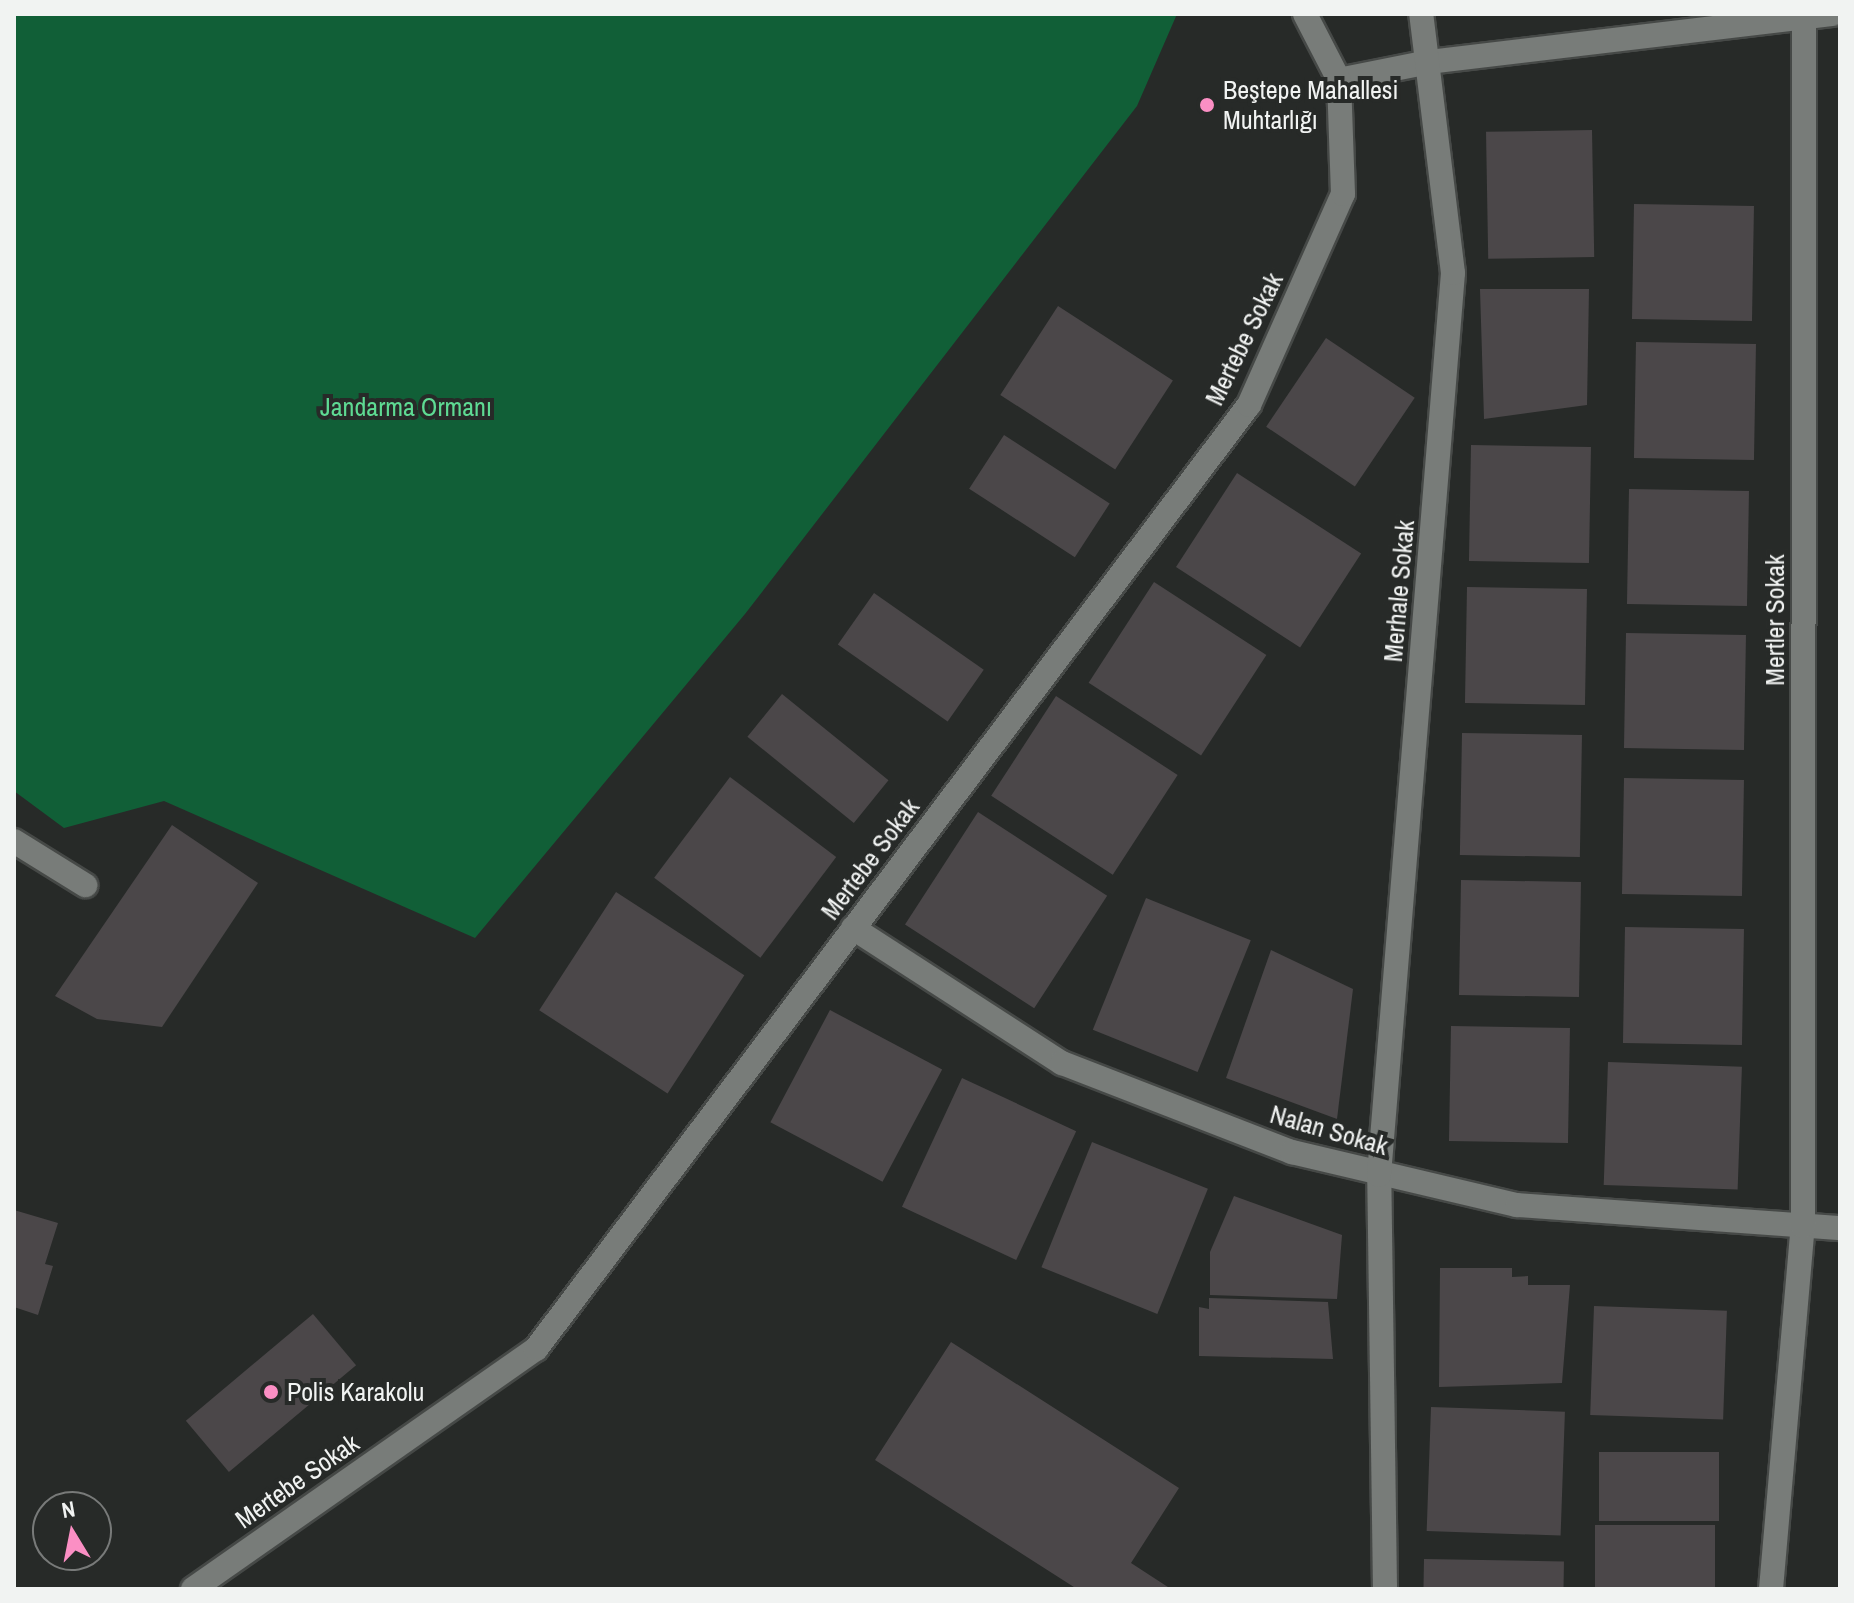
<!DOCTYPE html>
<meta charset="utf-8">
<style>
body{margin:0}
#map{position:relative;width:1854px;height:1603px;overflow:hidden;background:#272a28;font-family:"Archivo Narrow",sans-serif}
div>[style]{position:absolute}
.forest>*{inset:0;background:#115f37}
.building>*{inset:0;background:#4b4749;transform-origin:0 0}
.roads{filter:drop-shadow(2px 0 #464947) drop-shadow(-2px 0 #464947) drop-shadow(0 2px #464947) drop-shadow(0 -2px #464947)}
.minor>*{height:24px;margin:-12px;padding:0 12px;transform-origin:12px;border-radius:12px;background:#787c79}
.dots>*{width:22px;height:22px;translate:-50% -50%;box-sizing:border-box;border:4px solid #272a28;border-radius:50%}
span{translate:-50% -50%;white-space:nowrap;text-align:center;line-height:1.15;-webkit-text-stroke:8px #272a28;paint-order:stroke}
.poi-label{font-size:26px;color:#f1f3f2}
.left{translate:0 -50%;text-align:left}
.street-label{font-size:26px;color:#f1f3f2}
.park-label{font-size:26px;color:#5edb93}
.frame{position:absolute;inset:0;border:16px solid #f1f3f2;pointer-events:none}
.north{position:absolute;left:32px;top:1491px;width:80px;height:80px;box-sizing:border-box;background:#272a28;border:2px solid #787a79;border-radius:50%;rotate:350deg;font-size:22px;font-weight:700;line-height:32px;text-align:center;color:#f1f3f2}
.north::after{content:'';display:block;margin:auto;width:28px;height:36px;background:#fb8fc4;clip-path:polygon(50% 0,100% 100%,50% 72%,0 100%)}
</style>
<div id="map">
<div class="forest">
<i style="clip-path:polygon(14px 14px,1177px 14px,1137px 106px,745px 614px,475px 938px,164px 801px,64px 828px,14px 791px)"></i>
</div>
<div class="building">
<i style="left:1592px;top:130px;width:127px;height:106px;rotate:89deg"></i>
<i style="left:1634px;top:204px;width:120px;height:115px;rotate:1deg"></i>
<i style="clip-path:polygon(1480px 289px,1589px 289px,1587px 405px,1484px 419px)"></i>
<i style="left:1058px;top:306px;width:137px;height:106px;rotate:33deg"></i>
<i style="left:1326px;top:338px;width:107px;height:107px;rotate:34deg"></i>
<i style="left:1636px;top:342px;width:120px;height:116px;rotate:1deg"></i>
<i style="left:1004px;top:435px;width:126px;height:64px;rotate:33deg"></i>
<i style="left:1471px;top:445px;width:120px;height:116px;rotate:1deg"></i>
<i style="left:1237px;top:473px;width:148px;height:112px;rotate:33deg"></i>
<i style="left:1629px;top:489px;width:120px;height:115px;rotate:1deg"></i>
<i style="left:1154px;top:582px;width:134px;height:120px;rotate:33deg"></i>
<i style="left:1467px;top:587px;width:120px;height:116px;rotate:1deg"></i>
<i style="left:874px;top:593px;width:134px;height:63px;rotate:35deg"></i>
<i style="left:1626px;top:633px;width:120px;height:115px;rotate:1deg"></i>
<i style="left:782px;top:694px;width:137px;height:55px;rotate:39deg"></i>
<i style="left:1056px;top:696px;width:145px;height:119px;rotate:33deg"></i>
<i style="left:1462px;top:733px;width:120px;height:122px;rotate:1deg"></i>
<i style="left:730px;top:777px;width:133px;height:126px;rotate:37deg"></i>
<i style="left:1624px;top:778px;width:120px;height:116px;rotate:1deg"></i>
<i style="left:978px;top:812px;width:154px;height:134px;rotate:33deg"></i>
<i style="clip-path:polygon(172px 825px,258px 883px,162px 1027px,97px 1019px,55px 996px)"></i>
<i style="left:1461px;top:880px;width:120px;height:115px;rotate:1deg"></i>
<i style="left:616px;top:892px;width:153px;height:141px;rotate:33deg"></i>
<i style="left:1146px;top:898px;width:113px;height:142px;rotate:22deg"></i>
<i style="left:1625px;top:927px;width:119px;height:116px;rotate:1deg"></i>
<i style="clip-path:polygon(1271px 950px,1353px 989px,1337px 1119px,1226px 1078px)"></i>
<i style="left:830px;top:1010px;width:127px;height:127px;rotate:28deg"></i>
<i style="left:1451px;top:1026px;width:119px;height:115px;rotate:1deg"></i>
<i style="left:1608px;top:1062px;width:134px;height:123px;rotate:2deg"></i>
<i style="left:962px;top:1078px;width:126px;height:142px;rotate:25deg"></i>
<i style="left:1092px;top:1142px;width:125px;height:135px;rotate:22deg"></i>
<i style="clip-path:polygon(1234px 1196px,1342px 1235px,1337px 1299px,1210px 1295px,1210px 1252px)"></i>
<i style="clip-path:polygon(14px 1210px,58px 1223px,45px 1264px,53px 1266px,38px 1315px,14px 1307px)"></i>
<i style="clip-path:polygon(1440px 1268px,1512px 1268px,1512px 1277px,1528px 1276px,1528px 1285px,1570px 1285px,1562px 1383px,1439px 1387px)"></i>
<i style="clip-path:polygon(1209px 1298px,1328px 1302px,1333px 1359px,1199px 1356px,1199px 1307px,1209px 1309px)"></i>
<i style="left:1594px;top:1306px;width:133px;height:109px;rotate:2deg"></i>
<i style="left:313px;top:1314px;width:67px;height:166px;rotate:50deg"></i>
<i style="clip-path:polygon(951px 1342px,1179px 1488px,1131px 1563px,1171px 1589px,1077px 1589px,875px 1460px)"></i>
<i style="left:1431px;top:1407px;width:134px;height:124px;rotate:2deg"></i>
<i style="left:1719px;top:1452px;width:69px;height:120px;rotate:90deg"></i>
<i style="left:1595px;top:1525px;width:120px;height:64px"></i>
<i style="left:1424px;top:1559px;width:140px;height:30px;rotate:1deg"></i>
</div>
<div class="roads">
<div class="minor">
<i style="left:1339px;top:80px;width:92px;rotate:-11.3deg"></i>
<i style="left:1429px;top:62px;width:406px;rotate:-6.8deg"></i>
<i style="left:14px;top:841px;width:84px;rotate:31.8deg"></i>
<i style="left:853px;top:928px;width:249px;rotate:32.9deg"></i>
<i style="left:1062px;top:1063px;width:247px;rotate:21.2deg"></i>
<i style="left:1292px;top:1152px;width:231px;rotate:13.3deg"></i>
<i style="left:1517px;top:1205px;width:324px;rotate:4.1deg"></i>
<i style="left:193px;top:1589px;width:419px;rotate:-35deg"></i>
<i style="left:536px;top:1349px;width:1183px;rotate:-52.94deg"></i>
<i style="left:1249px;top:405px;width:231px;rotate:-66deg"></i>
<i style="left:1343px;top:194px;width:114px;rotate:-92deg"></i>
<i style="left:1339px;top:80px;width:74px;rotate:-117.3deg"></i>
<i style="left:1385px;top:1589px;width:414px;rotate:-90.8deg"></i>
<i style="left:1379px;top:1175px;width:905px;rotate:-85.31deg"></i>
<i style="left:1453px;top:273px;width:261px;rotate:-97deg"></i>
<i style="left:1771px;top:1589px;width:364px;rotate:-85deg"></i>
<i style="left:1803px;top:1226px;width:1212px;rotate:-89.95deg"></i>
</div>
</div>
<div class="dots">
<i style="left:1207px;top:105px;background:#fb8fc4"></i>
<i style="left:271px;top:1392px;background:#fb8fc4"></i>
</div>
<div class="poi-label">
<span class="left" style="left:1223px;top:105px">Beştepe Mahallesi<br>Muhtarlığı</span>
<span class="left" style="left:287px;top:1392px">Polis Karakolu</span>
</div>
<div class="street-label">
<span style="left:1244px;top:339px;rotate:-64deg">Mertebe Sokak</span>
<span style="left:1399px;top:591px;rotate:-85deg">Merhale Sokak</span>
<span style="left:1775px;top:620px;rotate:-90deg">Mertler Sokak</span>
<span style="left:870px;top:859px;rotate:-53deg">Mertebe Sokak</span>
<span style="left:1329px;top:1130px;rotate:16deg">Nalan Sokak</span>
<span style="left:297px;top:1481px;rotate:-35deg">Mertebe Sokak</span>
</div>
<div class="park-label">
<span style="left:406px;top:407px">Jandarma Ormanı</span>
</div>
<div class="frame"></div>
<div class="north">N</div>
</div>
